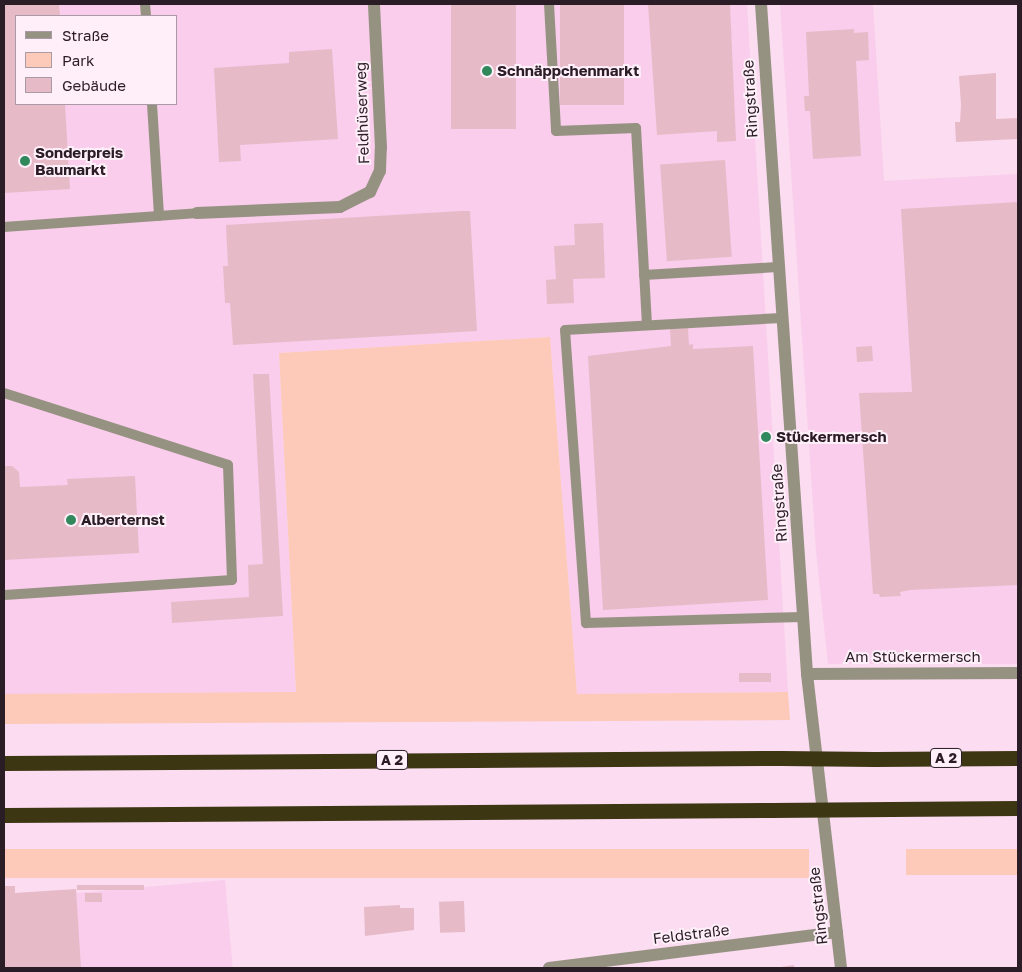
<!DOCTYPE html>
<meta charset="utf-8">
<style>
body{margin:0}
#map{position:relative;width:1022px;height:972px;overflow:hidden;background:#fbdcf1;font-family:"Golos Text",sans-serif}
div>[style]{position:absolute}
.built>*{inset:0;background:#f9cdeb;transform-origin:0 0}
.green>*{inset:0;background:#fdc9b9;transform-origin:0 0}
.building>*{inset:0;background:#e7bac8;transform-origin:0 0}
.lane>*{height:10px;margin:-5px;padding:0 5px;transform-origin:5px;border-radius:5px;background:#969282}
.street>*{height:12px;margin:-6px;padding:0 6px;transform-origin:6px;border-radius:6px;background:#969282}
.highway>*{height:15px;margin:-7.5px;padding:0 7.5px;transform-origin:7.5px;border-radius:7.5px;background:#3d3613}
.highway-bridge>*{height:15px;margin:-7.5px;padding:0 7.5px;transform-origin:7.5px;border-radius:7.5px;background:#3d3613}
.dots>*{width:14px;height:14px;translate:-50% -50%;box-sizing:border-box;border:2px solid #feeff9;border-radius:50%}
span{translate:-50% -50%;white-space:nowrap;text-align:center;line-height:1.15;-webkit-text-stroke:4px #feeff9;paint-order:stroke}
.shield-label span{padding:1px 4px;background:#feeff9;border:1px solid;border-radius:4px;-webkit-text-stroke-width:0}
.shield-label{font-size:14px;color:#2a1d26;font-weight:700}
.poi-label{font-size:15px;color:#2a1d26;font-weight:700}
.left{translate:0 -50%;text-align:left}
.street-label{font-size:15px;color:#2a1d26}
.frame{position:absolute;inset:0;border:5px solid #2a1d26;pointer-events:none}
.legend{position:absolute;left:15px;top:15px;width:162px;height:90px;box-sizing:border-box;background:#feeff9;border:1px solid #a99ba5;margin:0;padding:6px 9px;list-style:none;font-size:15px;color:#2a1d26}
.legend li{display:flex;align-items:center;gap:10px;height:25px}
.legend b{width:25px;border:1px solid #a99ba5}
</style>
<div id="map">
<div class="built">
<i style="clip-path:polygon(evenodd,4px 4px,747px 4px,788px 692px,577px 694px,550px 337px,279px 353px,296px 693px,4px 694px,4px 4px,16px 16px,176px 16px,176px 104px,16px 104px,16px 16px)"></i>
<i style="clip-path:polygon(780px 4px,873px 4px,884px 181px,1018px 174px,1018px 664px,828px 664px,816px 551px)"></i>
<i style="left:225px;top:880px;width:88px;height:221px;rotate:85deg"></i>
</div>
<div class="green">
<i style="clip-path:polygon(550px 337px,577px 694px,788px 692px,790px 720px,4px 724px,4px 694px,296px 692px,279px 353px)"></i>
<i style="left:809px;top:849px;width:29px;height:805px;rotate:90deg"></i>
<i style="left:1018px;top:849px;width:26px;height:112px;rotate:90deg"></i>
</div>
<div class="building">
<i style="clip-path:polygon(4px 4px,59px 4px,60px 16px,16px 16px,16px 104px,65px 104px,70px 189px,4px 193px)"></i>
<i style="left:451px;top:4px;width:65px;height:125px"></i>
<i style="left:560px;top:4px;width:64px;height:101px"></i>
<i style="clip-path:polygon(648px 4px,730px 4px,736px 141px,717px 142px,717px 131px,657px 135px)"></i>
<i style="clip-path:polygon(854px 29px,854px 33px,868px 32px,869px 60px,856px 61px,861px 156px,813px 159px,810px 111px,805px 111px,804px 96px,809px 96px,806px 32px)"></i>
<i style="clip-path:polygon(332px 49px,338px 139px,240px 145px,241px 161px,219px 162px,214px 68px,289px 63px,289px 52px)"></i>
<i style="clip-path:polygon(996px 73px,996px 119px,1018px 118px,1018px 139px,956px 142px,955px 122px,960px 122px,961px 105px,959px 76px)"></i>
<i style="left:725px;top:160px;width:97px;height:65px;rotate:86deg"></i>
<i style="clip-path:polygon(1018px 202px,1018px 585px,910px 590px,900px 592px,901px 596px,880px 597px,879px 594px,873px 594px,859px 393px,912px 392px,901px 209px)"></i>
<i style="clip-path:polygon(461px 211px,470px 211px,477px 331px,233px 345px,230px 303px,225px 303px,223px 266px,228px 266px,226px 225px)"></i>
<i style="clip-path:polygon(603px 223px,605px 278px,573px 279px,574px 303px,547px 304px,546px 280px,556px 279px,554px 246px,575px 245px,574px 224px)"></i>
<i style="clip-path:polygon(688px 328px,689px 345px,693px 344px,693px 349px,753px 346px,768px 600px,603px 610px,588px 356px,671px 346px,670px 329px)"></i>
<i style="left:872px;top:346px;width:15px;height:16px;rotate:86deg"></i>
<i style="clip-path:polygon(253px 374px,269px 374px,283px 616px,172px 623px,171px 602px,249px 597px,248px 565px,263px 564px)"></i>
<i style="clip-path:polygon(4px 466px,12px 466px,19px 472px,20px 487px,68px 485px,67px 479px,135px 476px,139px 553px,4px 560px)"></i>
<i style="left:771px;top:673px;width:9px;height:32px;rotate:90deg"></i>
<i style="left:77px;top:885px;width:67px;height:5px"></i>
<i style="clip-path:polygon(4px 886px,15px 886px,15px 893px,76px 889px,81px 968px,4px 968px)"></i>
<i style="left:85px;top:893px;width:17px;height:9px"></i>
<i style="left:464px;top:901px;width:31px;height:25px;rotate:88deg"></i>
<i style="clip-path:polygon(400px 905px,400px 908px,414px 908px,414px 930px,365px 936px,364px 907px)"></i>
<i style="clip-path:polygon(794px 965px,794px 968px,781px 968px,781px 967px)"></i>
</div>
<div class="lane">
<i style="left:145px;top:4px;width:12px;rotate:85deg"></i>
<i style="left:549px;top:4px;width:127px;rotate:86.8deg"></i>
<i style="left:556px;top:131px;width:80px;rotate:-2.1deg"></i>
<i style="left:636px;top:128px;width:196px;rotate:86.8deg"></i>
<i style="left:152px;top:104px;width:112px;rotate:86.4deg"></i>
<i style="left:4px;top:227px;width:194px;rotate:-4.1deg"></i>
<i style="left:644px;top:275px;width:133px;rotate:-3.4deg"></i>
<i style="left:781px;top:318px;width:216px;rotate:176.8deg"></i>
<i style="left:565px;top:330px;width:294px;rotate:85.9deg"></i>
<i style="left:586px;top:623px;width:217px;rotate:-1.6deg"></i>
<i style="left:4px;top:393px;width:235px;rotate:17.8deg"></i>
<i style="left:228px;top:465px;width:115px;rotate:88deg"></i>
<i style="left:232px;top:580px;width:228px;rotate:176.2deg"></i>
</div>
<div class="street">
<i style="left:761px;top:4px;width:672px;rotate:86.07deg"></i>
<i style="left:807px;top:674px;width:296px;rotate:83.4deg"></i>
<i style="left:197px;top:213px;width:143px;rotate:-2.4deg"></i>
<i style="left:340px;top:207px;width:34px;rotate:-27deg"></i>
<i style="left:370px;top:192px;width:23px;rotate:-65deg"></i>
<i style="left:380px;top:171px;width:23px;rotate:-88deg"></i>
<i style="left:381px;top:148px;width:144px;rotate:-92.8deg"></i>
<i style="left:807px;top:674px;width:211px;rotate:-0.3deg"></i>
<i style="left:549px;top:968px;width:290px;rotate:-7.1deg"></i>
</div>
<div class="highway">
<i style="left:874px;top:759px;width:144px;rotate:-0.4deg"></i>
<i style="left:4px;top:763px;width:777px;rotate:-0.37deg"></i>
<i style="left:891px;top:809px;width:127px;rotate:-0.5deg"></i>
<i style="left:4px;top:815px;width:767px;rotate:-0.37deg"></i>
</div>
<div class="highway-bridge">
<i style="left:781px;top:758px;width:93px;rotate:0.6deg"></i>
<i style="left:771px;top:810px;width:120px;rotate:-0.5deg"></i>
</div>
<div class="dots">
<i style="left:487px;top:71px;background:#31885c"></i>
<i style="left:25px;top:161px;background:#31885c"></i>
<i style="left:766px;top:437px;background:#31885c"></i>
<i style="left:71px;top:520px;background:#31885c"></i>
</div>
<div class="shield-label">
<span style="left:946px;top:758px">A 2</span>
<span style="left:392px;top:760px">A 2</span>
</div>
<div class="poi-label">
<span class="left" style="left:497px;top:71px">Schnäppchenmarkt</span>
<span class="left" style="left:35px;top:161px">Sonderpreis<br>Baumarkt</span>
<span class="left" style="left:776px;top:437px">Stückermersch</span>
<span class="left" style="left:81px;top:520px">Alberternst</span>
</div>
<div class="street-label">
<span style="left:750px;top:99px;rotate:-93deg">Ringstraße</span>
<span style="left:362px;top:113px;rotate:-92deg">Feldhüserweg</span>
<span style="left:779px;top:503px;rotate:-94deg">Ringstraße</span>
<span style="left:913px;top:657px">Am Stückermersch</span>
<span style="left:818px;top:906px;rotate:-96deg">Ringstraße</span>
<span style="left:691px;top:934px;rotate:-7deg">Feldstraße</span>
</div>
<div class="frame"></div>
<ul class="legend">
<li><b style="height:6px;background:#969282"></b>Straße</li>
<li><b style="height:14px;background:#fdc9b9"></b>Park</li>
<li><b style="height:14px;background:#e7bac8"></b>Gebäude</li>
</ul>
</div>
